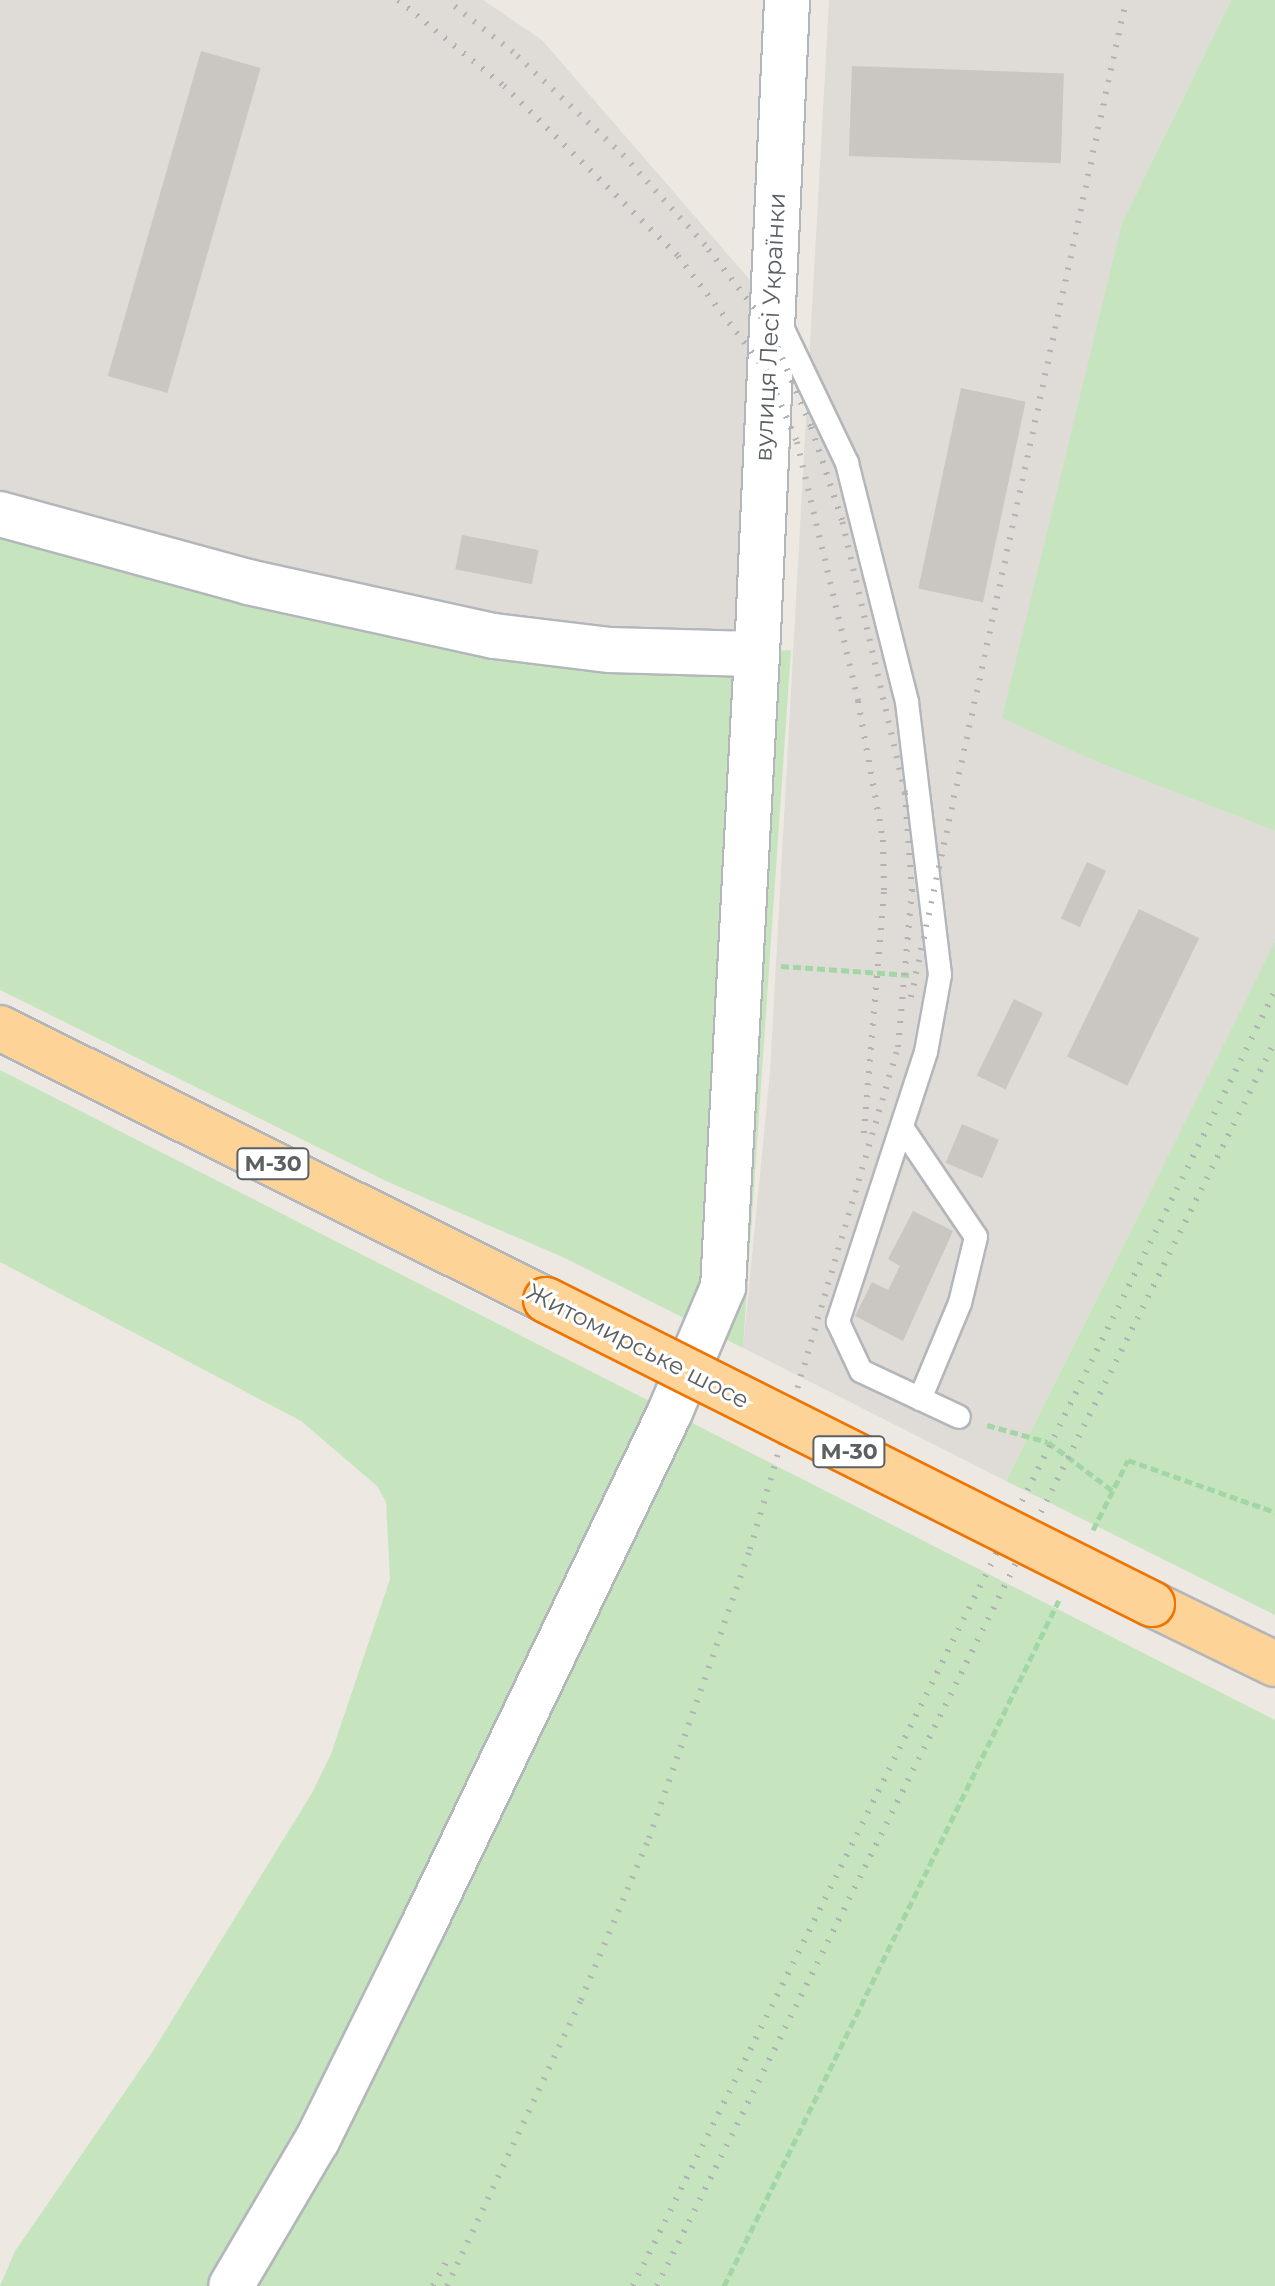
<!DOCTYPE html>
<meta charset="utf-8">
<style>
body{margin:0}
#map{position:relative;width:1275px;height:2286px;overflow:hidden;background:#ede9e2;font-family:Montserrat,sans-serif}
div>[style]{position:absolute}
.industrial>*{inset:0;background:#dfdbd7}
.green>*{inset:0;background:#c6e5bf}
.building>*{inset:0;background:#cac6c1;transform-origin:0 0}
.path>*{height:5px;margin-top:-2.5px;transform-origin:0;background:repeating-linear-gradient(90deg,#a2d7a5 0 8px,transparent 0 12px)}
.roads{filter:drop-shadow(2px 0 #b3b6ba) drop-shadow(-2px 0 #b3b6ba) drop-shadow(0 2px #b3b6ba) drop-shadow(0 -2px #b3b6ba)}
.service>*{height:22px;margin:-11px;padding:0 11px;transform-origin:11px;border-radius:11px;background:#fff}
.minor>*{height:44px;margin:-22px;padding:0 22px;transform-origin:22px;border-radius:22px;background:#fff}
.tertiary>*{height:44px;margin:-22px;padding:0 22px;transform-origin:22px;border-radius:22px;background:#fff}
.trunk>*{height:44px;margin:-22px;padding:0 22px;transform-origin:22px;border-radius:22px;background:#fdd398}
.rail>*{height:6px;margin-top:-3px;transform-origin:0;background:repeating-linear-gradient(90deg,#b1b2b3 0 2px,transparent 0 12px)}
.bridges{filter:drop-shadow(2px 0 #ed7403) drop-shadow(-2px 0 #ed7403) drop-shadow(0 2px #ed7403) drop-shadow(0 -2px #ed7403)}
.trunk-bridge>*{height:44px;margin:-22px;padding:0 22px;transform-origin:22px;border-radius:22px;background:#fdd398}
span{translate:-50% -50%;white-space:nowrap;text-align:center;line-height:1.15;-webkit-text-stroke:6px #fff;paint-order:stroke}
.shield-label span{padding:2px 6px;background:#fff;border:2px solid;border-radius:6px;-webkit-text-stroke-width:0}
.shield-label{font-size:22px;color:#5b6063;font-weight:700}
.street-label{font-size:24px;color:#5b6063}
</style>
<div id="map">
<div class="industrial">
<i style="clip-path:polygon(0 0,483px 0,542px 40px,770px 303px,757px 654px,610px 650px,0 514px)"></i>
<i style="clip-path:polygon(829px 0,1231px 0,1122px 223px,1102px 764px,1275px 831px,1275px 941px,1006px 1481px,743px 1348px,770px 1072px)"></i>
</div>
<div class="green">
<i style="clip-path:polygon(1231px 0,1275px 0,1275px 831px,1102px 764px,1002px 718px,1122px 223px)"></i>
<i style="clip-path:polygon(0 514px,248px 582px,731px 653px,791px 650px,743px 1348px,567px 1259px,388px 1182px,0 990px)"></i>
<i style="clip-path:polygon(1275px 941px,1275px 1615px,1006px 1481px)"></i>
<i style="clip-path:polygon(0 1070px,1275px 1720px,1275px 2286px,0 2286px,15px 2251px,153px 2051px,312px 1793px,331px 1754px,390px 1579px,386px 1502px,377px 1486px,301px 1421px,0 1262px)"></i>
</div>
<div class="building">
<i style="left:201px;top:51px;width:62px;height:338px;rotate:16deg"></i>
<i style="left:852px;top:66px;width:212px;height:90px;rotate:2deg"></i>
<i style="left:961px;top:388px;width:66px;height:205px;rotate:12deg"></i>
<i style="left:462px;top:535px;width:78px;height:35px;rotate:11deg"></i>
<i style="left:1087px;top:862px;width:21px;height:62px;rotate:25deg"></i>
<i style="left:1139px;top:909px;width:67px;height:164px;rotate:26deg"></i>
<i style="left:1014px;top:999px;width:32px;height:85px;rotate:26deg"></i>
<i style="left:962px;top:1124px;width:40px;height:42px;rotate:23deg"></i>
<i style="clip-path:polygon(913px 1211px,953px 1231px,903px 1341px,855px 1316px,872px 1282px,888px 1290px,900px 1266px,888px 1259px)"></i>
</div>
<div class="path">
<i style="left:781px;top:966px;width:130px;rotate:4deg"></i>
<i style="left:987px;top:1425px;width:63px;rotate:15.6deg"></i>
<i style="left:1048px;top:1442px;width:81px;rotate:37deg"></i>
<i style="left:1093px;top:1530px;width:78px;rotate:-63.4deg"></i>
<i style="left:1128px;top:1460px;width:156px;rotate:19.5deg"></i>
<i style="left:724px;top:2286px;width:763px;rotate:-63.97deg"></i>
</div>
<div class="roads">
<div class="service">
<i style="left:781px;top:325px;width:153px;rotate:64.4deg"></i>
<i style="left:847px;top:463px;width:246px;rotate:75.9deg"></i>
<i style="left:907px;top:702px;width:275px;rotate:83.1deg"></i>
<i style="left:940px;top:975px;width:78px;rotate:100.3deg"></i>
<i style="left:926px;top:1052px;width:284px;rotate:108.1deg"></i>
<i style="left:838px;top:1322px;width:54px;rotate:64.9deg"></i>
<i style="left:861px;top:1371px;width:108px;rotate:25.1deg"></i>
<i style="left:903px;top:1129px;width:130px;rotate:55.9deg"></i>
<i style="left:976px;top:1237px;width:68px;rotate:103.6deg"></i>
<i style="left:960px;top:1303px;width:104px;rotate:112.6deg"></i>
</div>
<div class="minor">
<i style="left:757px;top:654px;width:655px;rotate:-87.37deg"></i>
</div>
<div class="tertiary">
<i style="left:0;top:514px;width:257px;rotate:15.3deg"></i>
<i style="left:248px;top:582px;width:252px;rotate:12.4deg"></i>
<i style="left:494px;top:636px;width:117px;rotate:6.9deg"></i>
<i style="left:610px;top:650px;width:147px;rotate:1.6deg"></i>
<i style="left:757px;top:654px;width:634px;rotate:93.07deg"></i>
<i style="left:723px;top:1287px;width:136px;rotate:113deg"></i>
<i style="left:670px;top:1412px;width:573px;rotate:115.67deg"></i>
<i style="left:422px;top:1928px;width:237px;rotate:116.3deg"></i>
<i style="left:317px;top:2140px;width:169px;rotate:120.5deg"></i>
</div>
<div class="trunk">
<i style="left:0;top:1028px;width:610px;rotate:26.48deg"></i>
<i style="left:1152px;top:1604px;width:137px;rotate:26deg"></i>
</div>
</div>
<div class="rail">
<i style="left:398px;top:0;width:136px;rotate:39.1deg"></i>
<i style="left:504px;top:86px;width:243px;rotate:44.3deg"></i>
<i style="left:678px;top:256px;width:146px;rotate:52.5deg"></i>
<i style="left:767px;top:372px;width:76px;rotate:66.8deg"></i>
<i style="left:797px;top:442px;width:266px;rotate:76.7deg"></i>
<i style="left:858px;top:701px;width:141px;rotate:79.8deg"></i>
<i style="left:883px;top:840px;width:52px;rotate:88.9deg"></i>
<i style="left:884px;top:892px;width:252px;rotate:94.8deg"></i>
<i style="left:911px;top:997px;width:1020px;rotate:-77.83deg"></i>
<i style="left:433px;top:2286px;width:33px;rotate:-61deg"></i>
<i style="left:447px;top:2286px;width:316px;rotate:-64.9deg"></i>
<i style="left:581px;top:2000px;width:176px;rotate:-67.2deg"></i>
<i style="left:649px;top:1838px;width:306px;rotate:-70.7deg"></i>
<i style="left:750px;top:1549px;width:523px;rotate:-73.57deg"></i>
<i style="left:898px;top:1047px;width:157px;rotate:-84.9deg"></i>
<i style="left:912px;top:891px;width:98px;rotate:-94.1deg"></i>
<i style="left:905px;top:793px;width:280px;rotate:-103deg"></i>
<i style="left:842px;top:520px;width:99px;rotate:-108.3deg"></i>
<i style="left:811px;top:426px;width:108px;rotate:-113deg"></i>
<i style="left:769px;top:327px;width:104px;rotate:-128deg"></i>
<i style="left:705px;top:245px;width:120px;rotate:-132.3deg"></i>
<i style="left:624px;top:156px;width:152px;rotate:-136.9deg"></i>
<i style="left:513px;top:52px;width:84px;rotate:-141.8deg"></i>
<i style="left:633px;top:2286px;width:1445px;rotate:-63.63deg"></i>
<i style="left:657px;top:2286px;width:1390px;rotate:-63.6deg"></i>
</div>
<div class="bridges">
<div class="trunk-bridge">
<i style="left:546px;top:1300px;width:678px;rotate:26.64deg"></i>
</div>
</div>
<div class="shield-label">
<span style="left:273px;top:1164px">М-30</span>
<span style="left:849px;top:1452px">М-30</span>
</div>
<div class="street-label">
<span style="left:770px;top:327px;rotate:-87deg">вулиця Лесі Українки</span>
<span style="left:638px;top:1346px;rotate:27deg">Житомирське шосе</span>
</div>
</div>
